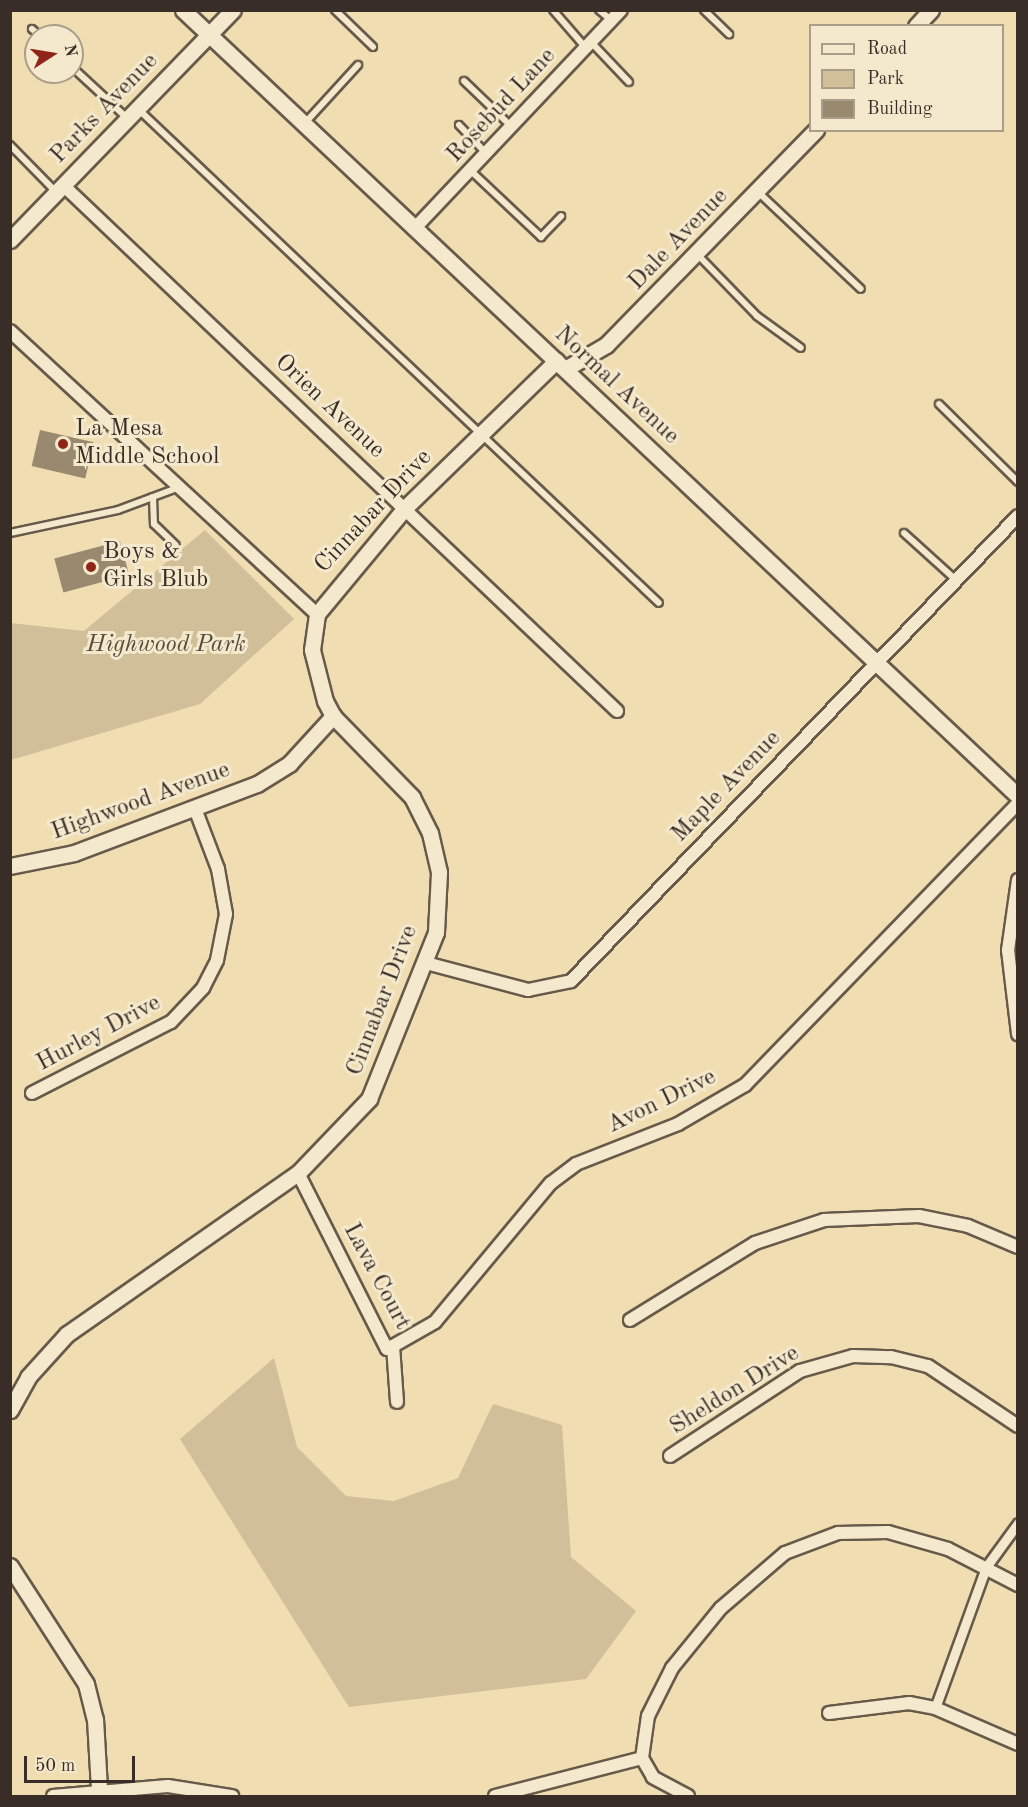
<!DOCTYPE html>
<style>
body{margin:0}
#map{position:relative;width:1028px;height:1807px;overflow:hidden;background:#f0ddb2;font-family:"Old Standard TT",serif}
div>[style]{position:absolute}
.green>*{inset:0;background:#d1bf9a}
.building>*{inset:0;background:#98896f;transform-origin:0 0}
.roads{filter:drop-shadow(2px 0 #675a4a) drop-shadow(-2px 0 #675a4a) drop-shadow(0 2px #675a4a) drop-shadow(0 -2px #675a4a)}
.service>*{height:6px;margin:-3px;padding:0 3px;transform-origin:3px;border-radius:3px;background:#f5e9cd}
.pedestrian>*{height:9px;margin:-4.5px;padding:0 4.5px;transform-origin:4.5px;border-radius:4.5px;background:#f5e9cd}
.minor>*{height:12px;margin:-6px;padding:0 6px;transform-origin:6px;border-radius:6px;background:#f5e9cd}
.tertiary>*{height:15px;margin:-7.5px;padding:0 7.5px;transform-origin:7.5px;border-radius:7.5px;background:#f5e9cd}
.dots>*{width:16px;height:16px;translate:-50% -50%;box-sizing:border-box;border:3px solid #f5e9cd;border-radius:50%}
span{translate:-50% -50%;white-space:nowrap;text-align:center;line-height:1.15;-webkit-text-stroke:6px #f5e9cd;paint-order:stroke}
.street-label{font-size:24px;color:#392e27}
.poi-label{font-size:24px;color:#392e27}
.left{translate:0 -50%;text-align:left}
.park-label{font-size:24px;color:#574b3e;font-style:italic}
.frame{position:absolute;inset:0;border:12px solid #392e27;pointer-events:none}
.legend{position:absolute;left:809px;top:24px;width:195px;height:108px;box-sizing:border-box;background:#f5e9cd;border:2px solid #aa9e8b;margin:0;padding:8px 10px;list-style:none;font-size:18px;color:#392e27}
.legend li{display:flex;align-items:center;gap:12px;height:30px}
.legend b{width:30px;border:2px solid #aa9e8b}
.north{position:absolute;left:24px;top:24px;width:60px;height:60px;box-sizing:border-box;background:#f5e9cd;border:2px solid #aa9e8b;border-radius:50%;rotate:78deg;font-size:16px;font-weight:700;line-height:24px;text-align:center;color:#392e27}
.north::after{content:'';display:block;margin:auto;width:21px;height:27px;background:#8f2418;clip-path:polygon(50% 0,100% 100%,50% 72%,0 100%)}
.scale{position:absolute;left:24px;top:1756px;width:111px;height:27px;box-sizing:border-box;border:3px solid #392e27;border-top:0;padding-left:8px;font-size:18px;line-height:21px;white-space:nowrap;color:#392e27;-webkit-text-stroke:4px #f5e9cd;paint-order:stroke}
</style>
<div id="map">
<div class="green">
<i style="clip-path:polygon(205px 530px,294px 619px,200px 704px,11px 760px,11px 623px,84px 631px)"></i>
<i style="clip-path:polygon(274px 1358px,297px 1447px,346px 1496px,394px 1501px,458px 1478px,493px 1404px,562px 1425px,571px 1557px,636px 1611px,586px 1679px,349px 1707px,180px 1439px)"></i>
</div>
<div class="building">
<i style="left:40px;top:430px;width:55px;height:37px;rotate:13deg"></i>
<i style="left:120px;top:541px;width:35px;height:68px;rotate:75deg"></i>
</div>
<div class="roads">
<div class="service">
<i style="left:335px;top:10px;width:53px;rotate:44.2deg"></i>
<i style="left:553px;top:10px;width:49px;rotate:49.1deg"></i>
<i style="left:599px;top:10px;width:16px;rotate:40deg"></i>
<i style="left:704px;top:10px;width:35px;rotate:44deg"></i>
<i style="left:32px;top:29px;width:11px;rotate:41deg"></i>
<i style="left:591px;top:42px;width:55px;rotate:46.5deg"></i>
<i style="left:72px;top:67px;width:75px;rotate:42.8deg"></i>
<i style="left:464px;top:81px;width:65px;rotate:43.8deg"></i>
<i style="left:137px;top:108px;width:719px;rotate:43.48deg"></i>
<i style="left:304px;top:124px;width:80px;rotate:-47.5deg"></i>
<i style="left:459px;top:125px;width:39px;rotate:46deg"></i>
<i style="left:10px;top:145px;width:66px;rotate:45.6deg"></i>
<i style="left:470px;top:170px;width:98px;rotate:43.3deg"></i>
<i style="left:541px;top:237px;width:29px;rotate:-46deg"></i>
<i style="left:758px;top:192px;width:141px;rotate:43.3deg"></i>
<i style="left:697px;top:254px;width:86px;rotate:45.9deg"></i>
<i style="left:757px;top:316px;width:54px;rotate:36deg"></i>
<i style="left:939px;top:404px;width:111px;rotate:44.6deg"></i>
<i style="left:153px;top:497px;width:27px;rotate:88deg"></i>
<i style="left:154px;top:524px;width:30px;rotate:44deg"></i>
<i style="left:10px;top:533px;width:110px;rotate:-12deg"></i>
<i style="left:118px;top:510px;width:63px;rotate:-20.4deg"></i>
<i style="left:904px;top:533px;width:70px;rotate:42.1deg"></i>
</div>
<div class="pedestrian">
<i style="left:935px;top:1708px;width:150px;rotate:-70.1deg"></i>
<i style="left:986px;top:1567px;width:54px;rotate:-54deg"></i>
</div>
<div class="minor">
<i style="left:63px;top:185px;width:764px;rotate:43.51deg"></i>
<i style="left:414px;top:229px;width:301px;rotate:-46.6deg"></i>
<i style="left:10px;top:331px;width:418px;rotate:42.7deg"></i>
<i style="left:1018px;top:880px;width:71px;rotate:98.1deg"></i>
<i style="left:1008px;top:950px;width:85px;rotate:83.2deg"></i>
<i style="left:426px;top:963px;width:106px;rotate:14.8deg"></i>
<i style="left:528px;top:990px;width:44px;rotate:-11.8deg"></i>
<i style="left:571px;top:981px;width:645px;rotate:-46.13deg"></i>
<i style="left:32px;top:1093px;width:156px;rotate:-27.1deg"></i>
<i style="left:171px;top:1022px;width:47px;rotate:-46.7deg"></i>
<i style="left:203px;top:988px;width:31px;rotate:-63deg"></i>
<i style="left:217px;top:960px;width:47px;rotate:-78.9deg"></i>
<i style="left:226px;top:914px;width:46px;rotate:-100.1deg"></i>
<i style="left:218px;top:869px;width:62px;rotate:-110.8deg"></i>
<i style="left:298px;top:1173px;width:197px;rotate:63.2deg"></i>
<i style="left:387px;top:1349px;width:7px;rotate:-27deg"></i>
<i style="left:630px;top:1320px;width:147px;rotate:-31.6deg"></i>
<i style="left:755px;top:1243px;width:73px;rotate:-18.4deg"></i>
<i style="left:824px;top:1220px;width:95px;rotate:-2.4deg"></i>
<i style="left:919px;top:1216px;width:50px;rotate:11.5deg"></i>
<i style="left:968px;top:1226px;width:54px;rotate:22.8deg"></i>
<i style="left:393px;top:1346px;width:48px;rotate:-29.7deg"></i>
<i style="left:435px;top:1322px;width:181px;rotate:-50.2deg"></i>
<i style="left:551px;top:1183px;width:31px;rotate:-37deg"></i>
<i style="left:576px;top:1164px;width:110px;rotate:-21.4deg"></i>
<i style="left:678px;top:1124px;width:78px;rotate:-30.2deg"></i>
<i style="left:745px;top:1085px;width:392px;rotate:-45.9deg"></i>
<i style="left:393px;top:1346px;width:56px;rotate:85.9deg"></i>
<i style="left:670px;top:1456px;width:155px;rotate:-33.2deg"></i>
<i style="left:800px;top:1371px;width:55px;rotate:-15.8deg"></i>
<i style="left:853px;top:1356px;width:38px;rotate:2deg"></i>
<i style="left:891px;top:1357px;width:38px;rotate:14deg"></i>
<i style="left:928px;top:1366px;width:108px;rotate:33.7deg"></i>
<i style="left:829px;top:1713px;width:81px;rotate:-7.1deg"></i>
<i style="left:909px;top:1703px;width:26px;rotate:11deg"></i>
<i style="left:935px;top:1708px;width:90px;rotate:23.4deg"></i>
<i style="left:53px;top:1796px;width:115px;rotate:-5deg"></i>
<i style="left:168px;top:1786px;width:65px;rotate:8.9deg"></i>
<i style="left:495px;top:1796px;width:152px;rotate:-14.5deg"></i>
<i style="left:688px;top:1796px;width:40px;rotate:-152deg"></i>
<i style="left:653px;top:1777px;width:22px;rotate:-120deg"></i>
<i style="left:642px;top:1758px;width:42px;rotate:-81.9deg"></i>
<i style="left:648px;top:1716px;width:54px;rotate:-63.4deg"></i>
<i style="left:672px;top:1668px;width:77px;rotate:-50.8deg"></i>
<i style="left:721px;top:1608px;width:84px;rotate:-40.7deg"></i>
<i style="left:785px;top:1553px;width:57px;rotate:-20.7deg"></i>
<i style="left:838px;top:1533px;width:50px;rotate:-1.1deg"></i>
<i style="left:888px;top:1532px;width:62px;rotate:15.8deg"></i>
<i style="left:948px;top:1549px;width:79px;rotate:27.2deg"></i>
</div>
<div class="tertiary">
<i style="left:183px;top:10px;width:1147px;rotate:43.27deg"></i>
<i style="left:916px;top:26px;width:22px;rotate:-47deg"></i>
<i style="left:10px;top:240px;width:320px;rotate:-45.9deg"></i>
<i style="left:565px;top:369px;width:48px;rotate:-30.3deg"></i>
<i style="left:606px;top:345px;width:301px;rotate:-45.7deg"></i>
<i style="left:10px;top:866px;width:65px;rotate:-11.5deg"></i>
<i style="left:74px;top:853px;width:196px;rotate:-20.7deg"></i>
<i style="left:257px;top:784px;width:39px;rotate:-32deg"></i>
<i style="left:290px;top:763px;width:64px;rotate:-47.5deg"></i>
<i style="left:10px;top:1410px;width:38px;rotate:-61deg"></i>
<i style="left:28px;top:1377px;width:58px;rotate:-47.8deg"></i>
<i style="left:67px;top:1334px;width:282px;rotate:-34.9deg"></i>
<i style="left:298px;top:1173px;width:103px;rotate:-46.2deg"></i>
<i style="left:369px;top:1099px;width:180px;rotate:-68.1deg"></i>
<i style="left:436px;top:932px;width:60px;rotate:-87.1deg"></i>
<i style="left:439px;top:872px;width:40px;rotate:-103deg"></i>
<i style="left:430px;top:833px;width:40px;rotate:-116.6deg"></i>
<i style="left:412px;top:797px;width:113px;rotate:-134.3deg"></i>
<i style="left:333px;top:716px;width:17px;rotate:-118deg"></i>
<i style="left:325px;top:701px;width:53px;rotate:-104.3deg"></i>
<i style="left:312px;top:650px;width:36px;rotate:-82deg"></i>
<i style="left:317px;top:614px;width:138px;rotate:-50.3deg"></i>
<i style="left:405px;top:508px;width:211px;rotate:-44.2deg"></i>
<i style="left:10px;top:1566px;width:140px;rotate:57.2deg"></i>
<i style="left:86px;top:1684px;width:36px;rotate:76deg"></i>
<i style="left:95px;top:1719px;width:70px;rotate:86.7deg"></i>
</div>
</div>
<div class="dots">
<i style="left:63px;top:444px;background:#8f2418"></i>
<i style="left:91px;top:567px;background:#8f2418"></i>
</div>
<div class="street-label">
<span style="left:502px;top:106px;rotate:-47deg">Rosebud Lane</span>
<span style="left:105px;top:109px;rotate:-46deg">Parks Avenue</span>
<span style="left:679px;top:240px;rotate:-46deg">Dale Avenue</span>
<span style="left:616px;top:386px;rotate:43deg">Normal Avenue</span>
<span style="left:329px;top:407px;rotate:43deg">Orien Avenue</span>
<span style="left:374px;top:512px;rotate:-47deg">Cinnabar Drive</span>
<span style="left:727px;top:787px;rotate:-46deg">Maple Avenue</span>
<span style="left:141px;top:802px;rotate:-20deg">Highwood Avenue</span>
<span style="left:383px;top:1001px;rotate:-69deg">Cinnabar Drive</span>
<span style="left:99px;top:1034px;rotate:-28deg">Hurley Drive</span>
<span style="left:662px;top:1102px;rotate:-26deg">Avon Drive</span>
<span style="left:376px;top:1277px;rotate:62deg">Lava Court</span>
<span style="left:735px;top:1391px;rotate:-32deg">Sheldon Drive</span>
</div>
<div class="poi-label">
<span class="left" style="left:75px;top:444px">La Mesa<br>Middle School</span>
<span class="left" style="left:103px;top:567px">Boys &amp;<br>Girls Blub</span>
</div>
<div class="park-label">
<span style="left:166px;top:646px">Highwood Park</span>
</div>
<div class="frame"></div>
<ul class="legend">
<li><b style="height:8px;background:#f5e9cd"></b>Road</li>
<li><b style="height:16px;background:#d1bf9a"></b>Park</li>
<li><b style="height:16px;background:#98896f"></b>Building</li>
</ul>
<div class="north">N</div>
<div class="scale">50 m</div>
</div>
